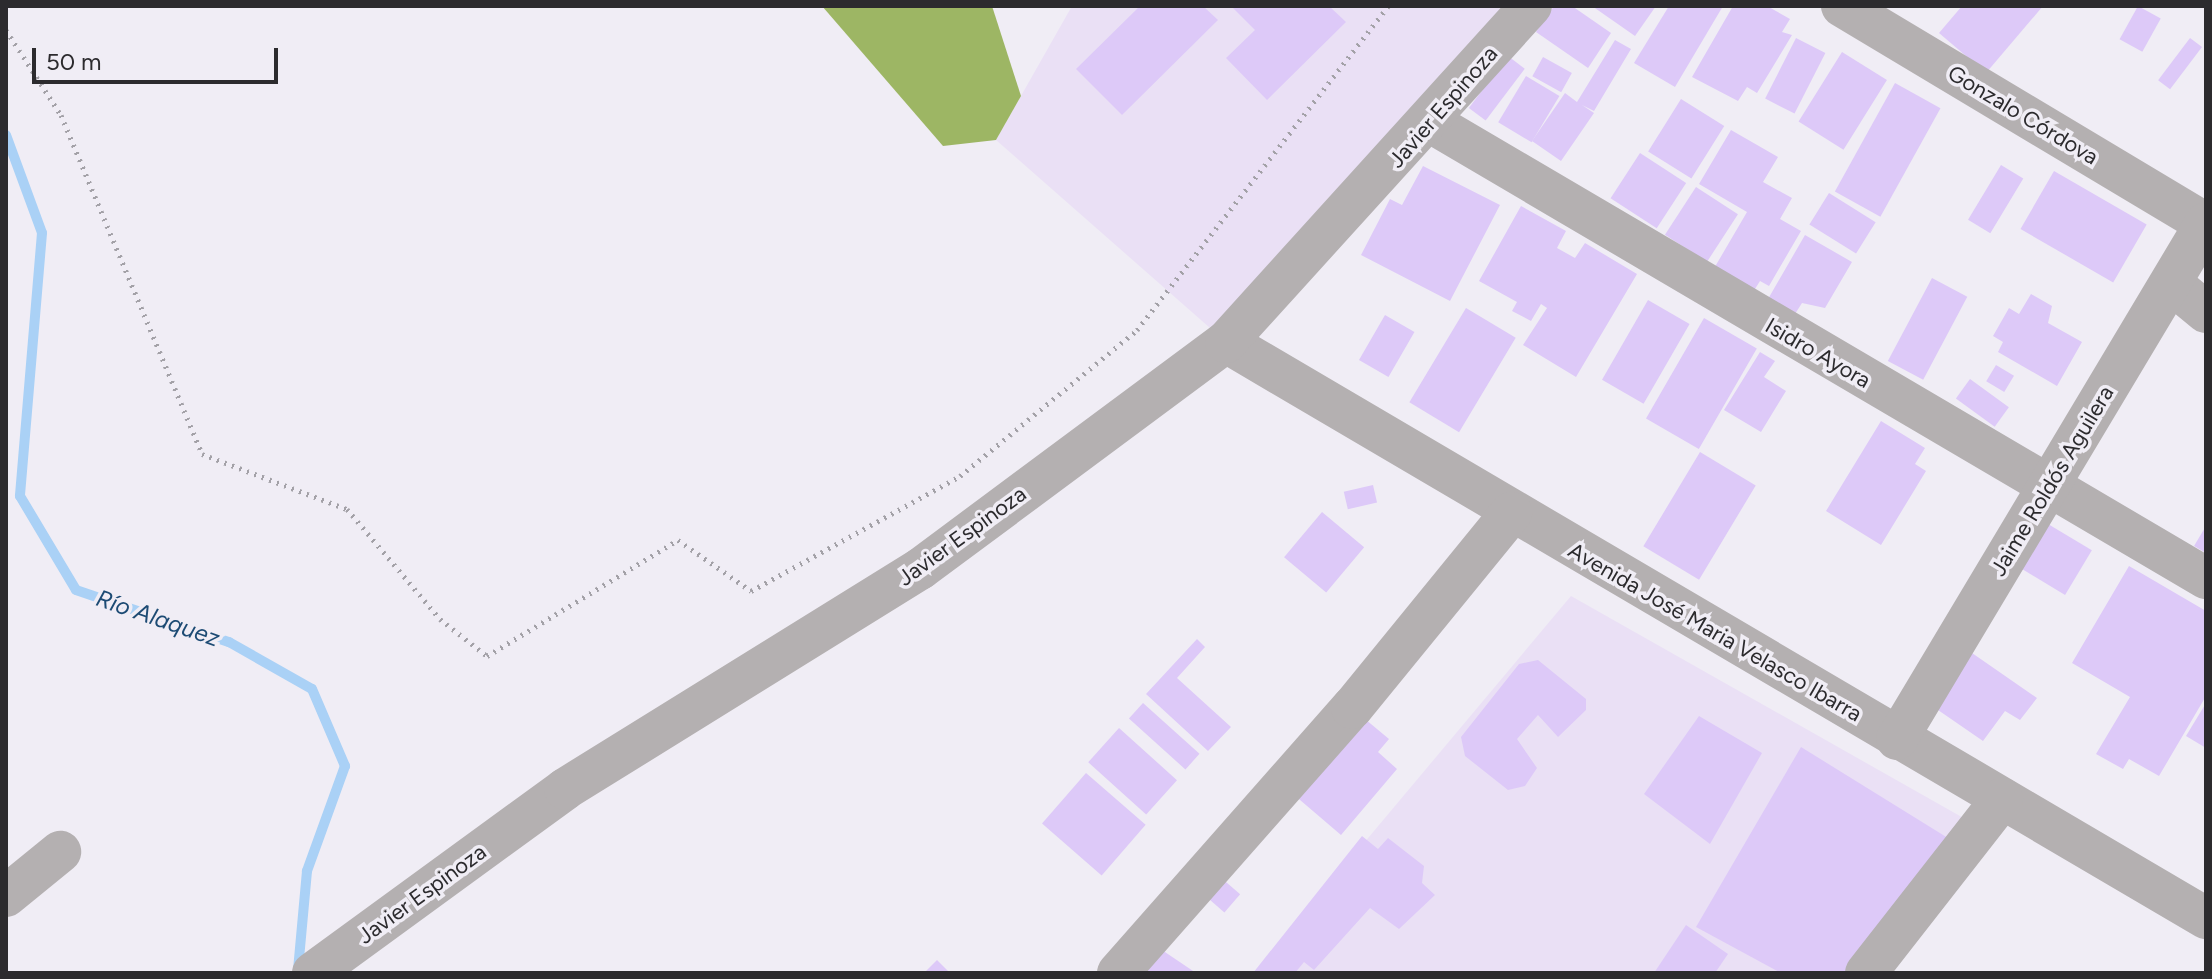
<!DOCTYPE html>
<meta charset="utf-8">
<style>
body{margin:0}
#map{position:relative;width:2212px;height:979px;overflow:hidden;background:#f0edf5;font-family:Figtree,sans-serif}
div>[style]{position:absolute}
.education>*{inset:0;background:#eae0f5}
.forest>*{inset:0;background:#9db664}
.stream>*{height:10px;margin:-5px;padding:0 5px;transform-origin:5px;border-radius:5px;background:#aad1f6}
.building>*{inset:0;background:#ddc9f8;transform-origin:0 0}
.path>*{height:5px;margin-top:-2.5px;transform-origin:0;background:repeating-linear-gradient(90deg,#a3a1a7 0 2px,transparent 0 8px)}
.minor>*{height:42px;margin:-21px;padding:0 21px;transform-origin:21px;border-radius:21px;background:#b4b0b1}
span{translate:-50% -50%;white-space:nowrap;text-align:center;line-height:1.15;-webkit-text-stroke:7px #f0edf5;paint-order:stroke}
.street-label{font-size:22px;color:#2c2b2e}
.water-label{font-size:24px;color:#1d4b74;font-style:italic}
.frame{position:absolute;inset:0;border:8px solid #2c2b2e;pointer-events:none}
.scale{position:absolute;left:32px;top:48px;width:246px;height:36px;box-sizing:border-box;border:4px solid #2c2b2e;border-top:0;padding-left:10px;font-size:24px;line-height:28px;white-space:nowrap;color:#2c2b2e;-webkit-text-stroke:6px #f0edf5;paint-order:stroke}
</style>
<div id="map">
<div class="education">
<i style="clip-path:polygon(1072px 6px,1529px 6px,1226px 342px,996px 140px)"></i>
<i style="clip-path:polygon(1571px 596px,1990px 833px,1886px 973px,1255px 973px)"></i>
</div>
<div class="forest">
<i style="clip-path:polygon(822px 6px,992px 6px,1021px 96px,996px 140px,943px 146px)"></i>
</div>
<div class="stream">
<i style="left:6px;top:135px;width:104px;rotate:69.8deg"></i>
<i style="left:42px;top:233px;width:264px;rotate:94.8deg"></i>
<i style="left:20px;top:496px;width:109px;rotate:59.2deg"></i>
<i style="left:76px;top:590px;width:162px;rotate:18.8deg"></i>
<i style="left:229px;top:642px;width:95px;rotate:29.5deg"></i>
<i style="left:312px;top:689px;width:84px;rotate:66.8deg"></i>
<i style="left:345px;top:766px;width:112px;rotate:109.9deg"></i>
<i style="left:307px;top:871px;width:98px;rotate:95.2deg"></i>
</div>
<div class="building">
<i style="clip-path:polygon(1140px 6px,1203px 6px,1218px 20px,1122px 115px,1076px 69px)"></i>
<i style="clip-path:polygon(1231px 6px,1329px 6px,1346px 22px,1267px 100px,1226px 58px,1255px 30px)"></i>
<i style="clip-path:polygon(1554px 6px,1572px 6px,1611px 33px,1588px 68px,1536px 32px)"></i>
<i style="clip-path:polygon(1592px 6px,1656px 6px,1635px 36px)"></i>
<i style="clip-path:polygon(1669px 6px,1723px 6px,1675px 87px,1634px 63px)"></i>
<i style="clip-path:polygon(1733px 6px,1767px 6px,1790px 19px,1782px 32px,1792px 35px,1757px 93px,1747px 87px,1738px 101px,1692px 77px)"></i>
<i style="clip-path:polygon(1962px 6px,2043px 6px,1986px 73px,1939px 33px)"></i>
<i style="left:2138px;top:6px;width:26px;height:38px;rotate:29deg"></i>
<i style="left:1796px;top:38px;width:33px;height:68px;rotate:27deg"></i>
<i style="left:2190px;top:38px;width:15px;height:53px;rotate:37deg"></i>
<i style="clip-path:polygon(1615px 40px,1631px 49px,1594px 111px,1582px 105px,1594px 113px,1561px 161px,1532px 141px,1565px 93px,1577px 102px)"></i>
<i style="left:1842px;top:52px;width:53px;height:82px;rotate:32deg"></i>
<i style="left:1508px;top:56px;width:21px;height:65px;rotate:37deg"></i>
<i style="left:1543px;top:57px;width:33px;height:22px;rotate:29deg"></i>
<i style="left:1526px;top:76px;width:39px;height:54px;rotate:31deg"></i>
<i style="left:1895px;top:83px;width:52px;height:124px;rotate:29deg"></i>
<i style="left:1681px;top:99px;width:51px;height:62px;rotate:32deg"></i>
<i style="clip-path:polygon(1731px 130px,1778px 157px,1763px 182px,1792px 198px,1780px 219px,1801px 231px,1769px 286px,1760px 281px,1748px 300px,1709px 277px,1747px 212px,1699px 184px)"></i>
<i style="left:1640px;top:153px;width:55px;height:54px;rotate:33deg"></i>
<i style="left:2001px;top:165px;width:26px;height:64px;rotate:31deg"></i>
<i style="clip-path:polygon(1423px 166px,1500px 205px,1450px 301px,1361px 255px,1390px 199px,1402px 205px)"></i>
<i style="left:2054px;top:171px;width:107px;height:67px;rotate:30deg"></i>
<i style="left:1696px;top:187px;width:50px;height:57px;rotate:33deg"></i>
<i style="left:1829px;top:193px;width:55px;height:37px;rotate:32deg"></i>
<i style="clip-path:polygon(1521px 206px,1566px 231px,1557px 248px,1575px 258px,1585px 243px,1637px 274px,1576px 377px,1523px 345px,1547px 308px,1541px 304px,1531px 321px,1512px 311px,1517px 302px,1479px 281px)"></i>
<i style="clip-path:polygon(1805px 235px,1852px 262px,1825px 308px,1802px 303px,1795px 314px,1768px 299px)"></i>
<i style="left:1932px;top:278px;width:40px;height:94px;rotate:28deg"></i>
<i style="clip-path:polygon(2031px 294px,2052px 306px,2048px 323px,2082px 342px,2057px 386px,1998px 352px,2003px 342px,1993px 336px,2009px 308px,2019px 314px)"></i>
<i style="left:1648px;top:300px;width:48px;height:92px;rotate:30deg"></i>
<i style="left:1466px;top:308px;width:58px;height:110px;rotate:31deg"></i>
<i style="left:1385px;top:315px;width:34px;height:52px;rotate:30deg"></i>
<i style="left:1704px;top:318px;width:61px;height:116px;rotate:30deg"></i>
<i style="clip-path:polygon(1760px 352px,1775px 361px,1764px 377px,1786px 391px,1761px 432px,1724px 410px)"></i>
<i style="left:1996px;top:365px;width:21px;height:19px;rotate:31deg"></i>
<i style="left:1970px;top:379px;width:48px;height:24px;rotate:36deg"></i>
<i style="clip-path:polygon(1881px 421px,1925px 448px,1915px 464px,1926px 471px,1881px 545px,1826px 511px)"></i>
<i style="left:1700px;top:452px;width:65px;height:110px;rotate:31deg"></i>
<i style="left:1373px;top:485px;width:18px;height:30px;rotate:77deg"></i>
<i style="left:1322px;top:512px;width:55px;height:59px;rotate:40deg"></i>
<i style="left:2043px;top:521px;width:57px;height:52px;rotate:31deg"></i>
<i style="clip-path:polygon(2206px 526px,2206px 553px,2194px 546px)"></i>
<i style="clip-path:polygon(2129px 566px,2206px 611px,2206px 696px,2159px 776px,2129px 759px,2123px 769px,2096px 754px,2130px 697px,2072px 663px)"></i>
<i style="clip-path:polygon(1197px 639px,1205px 647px,1177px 678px,1231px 727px,1208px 751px,1146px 694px)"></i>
<i style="clip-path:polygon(1972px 653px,2037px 698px,2020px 720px,2005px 711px,1983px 741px,1938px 710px)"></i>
<i style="clip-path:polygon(1538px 660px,1586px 699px,1586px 710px,1558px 737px,1538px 715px,1517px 739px,1537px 768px,1525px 786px,1508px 790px,1465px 756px,1461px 737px,1519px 664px)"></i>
<i style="left:1143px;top:703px;width:76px;height:21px;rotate:42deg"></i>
<i style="clip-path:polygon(2206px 703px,2206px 748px,2186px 736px)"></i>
<i style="clip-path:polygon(1353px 709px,1389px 739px,1378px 752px,1397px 769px,1341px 835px,1286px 788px)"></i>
<i style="clip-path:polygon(1699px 716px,1762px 753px,1710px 844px,1644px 794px)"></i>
<i style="left:1119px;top:728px;width:78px;height:46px;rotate:42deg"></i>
<i style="clip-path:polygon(1801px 747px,1956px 843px,1849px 973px,1781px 973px,1696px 927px)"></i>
<i style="left:1086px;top:773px;width:79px;height:67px;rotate:41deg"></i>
<i style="clip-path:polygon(1362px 836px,1378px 849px,1388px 838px,1424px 866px,1422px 883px,1435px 895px,1399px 929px,1370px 908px,1314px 970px,1304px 962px,1295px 973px,1253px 973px)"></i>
<i style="left:1219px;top:876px;width:28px;height:24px;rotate:41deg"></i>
<i style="clip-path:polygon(1686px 925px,1728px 954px,1715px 973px,1654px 973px)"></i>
<i style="clip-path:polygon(1159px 948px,1196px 973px,1142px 973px)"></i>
<i style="clip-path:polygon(937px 960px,950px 973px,924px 973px)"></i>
</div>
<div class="path">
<i style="left:6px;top:30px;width:101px;rotate:57.1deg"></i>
<i style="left:61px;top:115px;width:367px;rotate:67.4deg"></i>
<i style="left:202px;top:454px;width:155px;rotate:20.8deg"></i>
<i style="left:347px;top:509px;width:144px;rotate:49.8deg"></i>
<i style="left:440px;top:619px;width:60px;rotate:38.2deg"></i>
<i style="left:487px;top:656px;width:223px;rotate:-31.3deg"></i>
<i style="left:678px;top:540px;width:89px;rotate:34.9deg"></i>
<i style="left:751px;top:591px;width:239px;rotate:-28.8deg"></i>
<i style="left:960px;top:476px;width:229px;rotate:-39.5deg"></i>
<i style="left:1137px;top:330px;width:410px;rotate:-52.2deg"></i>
</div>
<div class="minor">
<i style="left:1842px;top:6px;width:423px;rotate:30.9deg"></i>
<i style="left:1432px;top:123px;width:898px;rotate:30.45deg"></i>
<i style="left:2172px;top:284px;width:44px;rotate:39.5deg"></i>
<i style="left:1226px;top:342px;width:1137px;rotate:30.45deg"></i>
<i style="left:1897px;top:739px;width:601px;rotate:-59.09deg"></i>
<i style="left:6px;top:896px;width:70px;rotate:-39.2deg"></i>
<i style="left:313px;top:973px;width:312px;rotate:-36.1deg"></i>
<i style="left:565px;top:789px;width:418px;rotate:-31.8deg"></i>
<i style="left:920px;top:569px;width:381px;rotate:-36.6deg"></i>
<i style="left:1226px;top:342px;width:454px;rotate:-47.8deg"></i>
<i style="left:1118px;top:973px;width:354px;rotate:-48.6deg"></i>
<i style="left:1352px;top:708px;width:252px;rotate:-50.8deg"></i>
<i style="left:1866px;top:973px;width:221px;rotate:-52deg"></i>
</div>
<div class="street-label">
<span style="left:1443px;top:107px;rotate:-49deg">Javier Espinoza</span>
<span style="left:2023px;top:115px;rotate:31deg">Gonzalo Córdova</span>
<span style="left:1818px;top:353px;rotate:30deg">Isidro Ayora</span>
<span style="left:2052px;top:481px;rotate:-59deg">Jaime Roldós Aguilera</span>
<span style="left:962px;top:536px;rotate:-36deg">Javier Espinoza</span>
<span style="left:1715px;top:632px;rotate:30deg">Avenida José Maria Velasco Ibarra</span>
<span style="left:422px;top:894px;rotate:-36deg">Javier Espinoza</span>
</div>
<div class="water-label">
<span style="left:158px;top:618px;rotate:19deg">Río Alaquez</span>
</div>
<div class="frame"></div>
<div class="scale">50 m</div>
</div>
